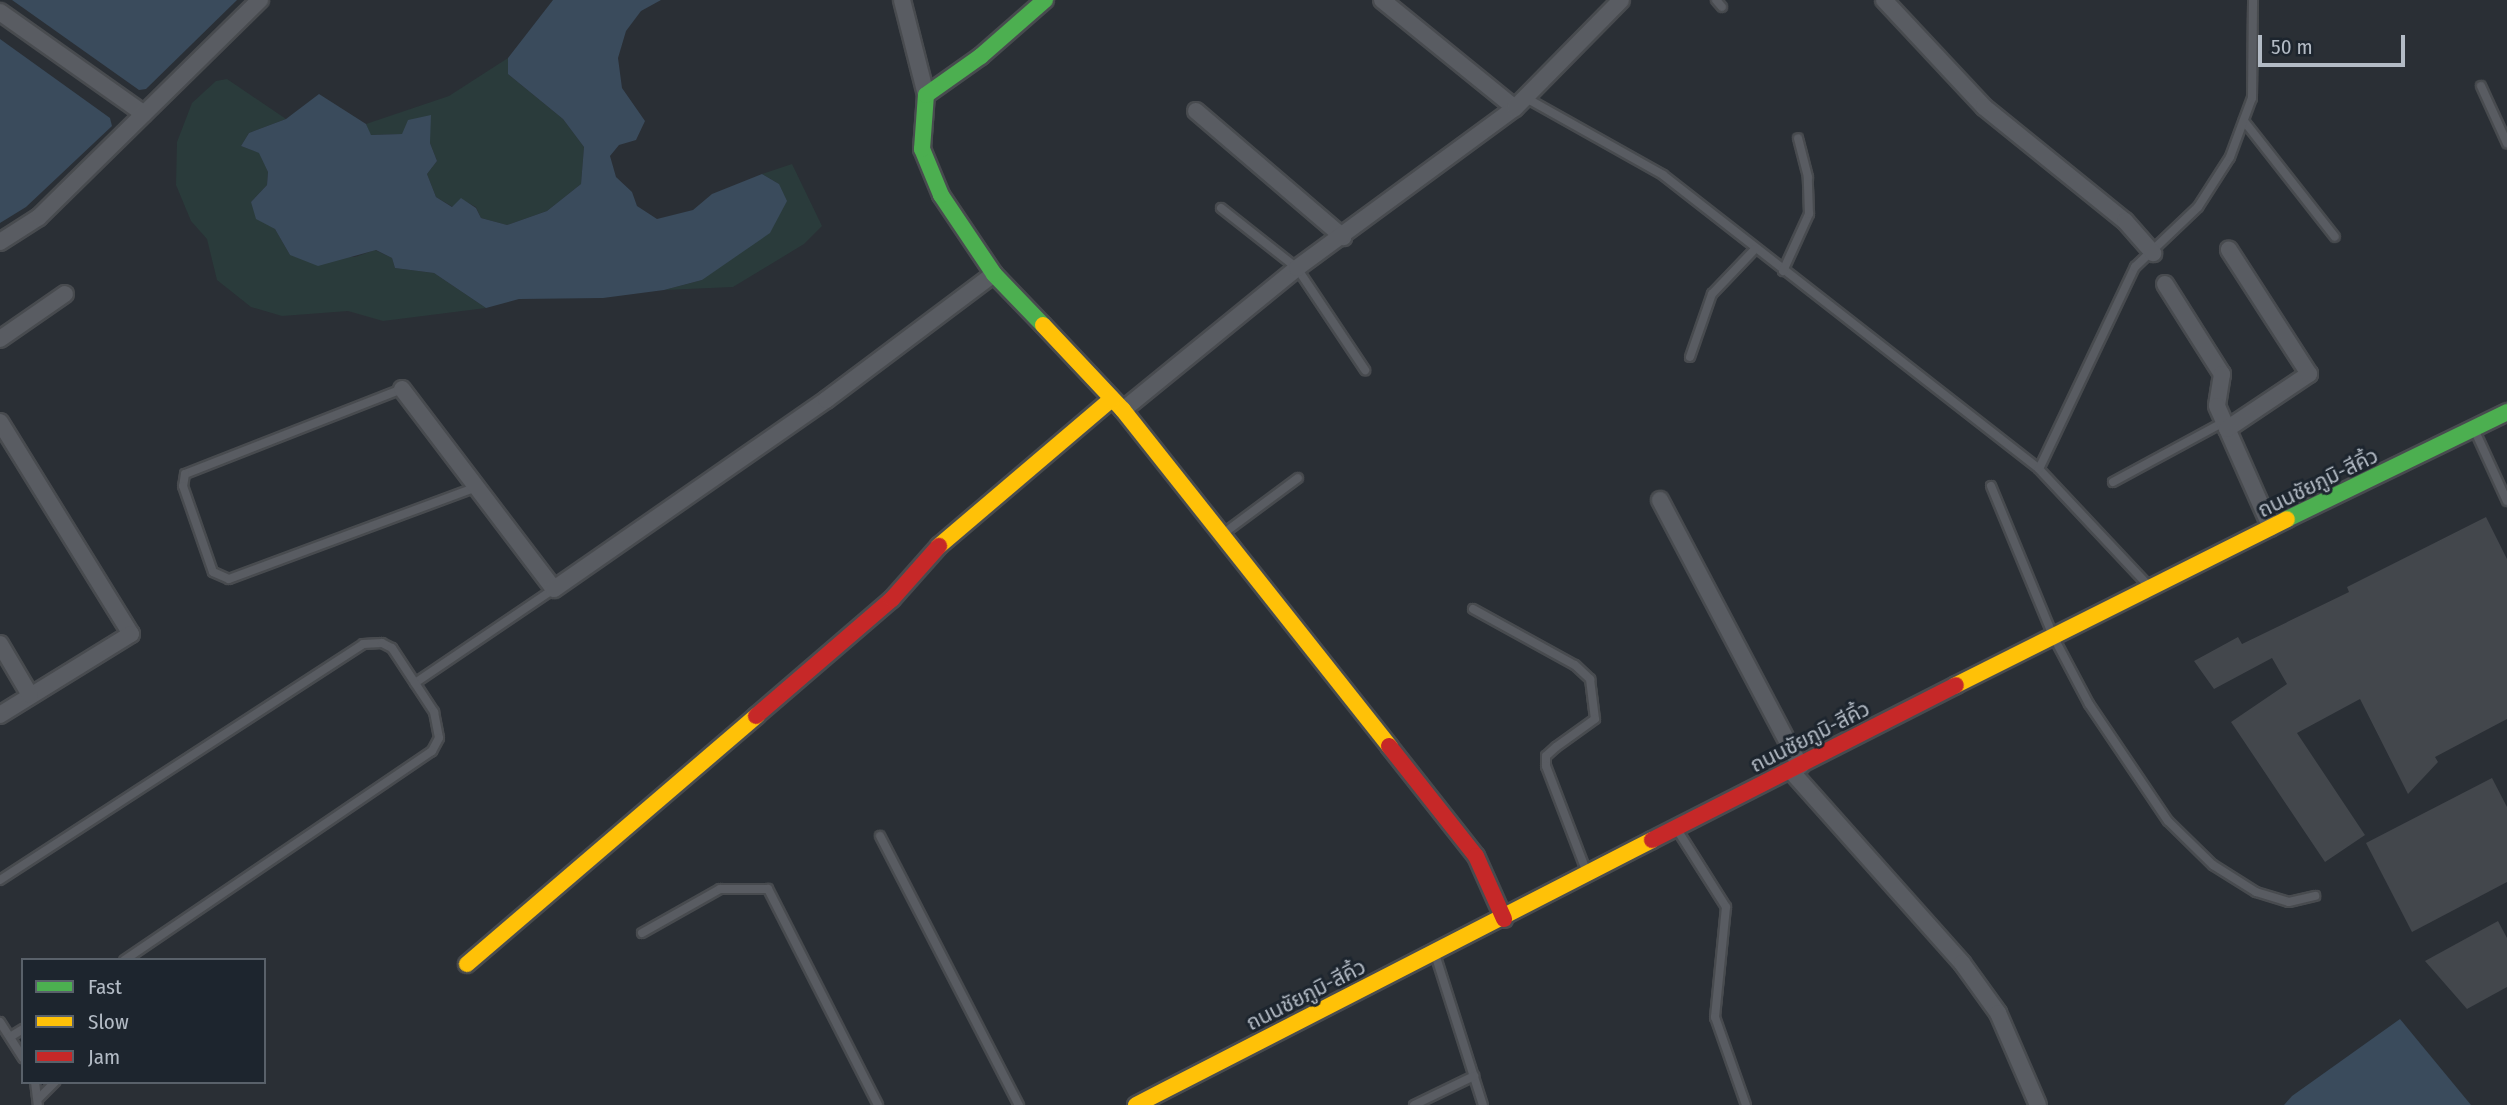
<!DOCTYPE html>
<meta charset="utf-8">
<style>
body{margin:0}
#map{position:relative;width:2507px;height:1105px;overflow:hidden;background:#2a2f35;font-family:"Fira Sans Condensed","Noto Sans Thai",sans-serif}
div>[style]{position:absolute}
.green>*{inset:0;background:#2a3b3b}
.water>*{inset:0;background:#3a4b5c}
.building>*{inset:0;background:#43474c}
.roads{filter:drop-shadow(2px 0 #484b4f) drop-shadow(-2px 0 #484b4f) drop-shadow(0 2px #484b4f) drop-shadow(0 -2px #484b4f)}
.lane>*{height:8px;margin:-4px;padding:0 4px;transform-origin:4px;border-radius:4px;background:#595c62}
.street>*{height:16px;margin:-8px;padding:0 8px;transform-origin:8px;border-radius:8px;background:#595c62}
.fast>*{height:16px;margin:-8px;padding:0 8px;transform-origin:8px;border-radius:8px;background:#4caf50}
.slow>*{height:16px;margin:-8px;padding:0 8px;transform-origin:8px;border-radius:8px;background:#ffc107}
.jam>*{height:16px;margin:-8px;padding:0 8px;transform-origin:8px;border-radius:8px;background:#c62828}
span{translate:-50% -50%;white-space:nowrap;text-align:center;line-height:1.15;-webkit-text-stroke:6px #1d252e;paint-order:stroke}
.street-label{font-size:21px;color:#b3bbc5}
.legend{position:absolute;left:21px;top:958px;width:245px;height:126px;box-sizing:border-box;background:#1d252e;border:2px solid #59616a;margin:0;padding:9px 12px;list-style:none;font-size:21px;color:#b3bbc5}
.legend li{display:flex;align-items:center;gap:14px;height:35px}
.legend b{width:35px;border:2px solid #59616a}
.scale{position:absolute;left:2258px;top:35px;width:147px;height:32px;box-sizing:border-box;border:4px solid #b3bbc5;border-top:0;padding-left:9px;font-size:21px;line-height:24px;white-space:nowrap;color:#b3bbc5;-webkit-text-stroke:5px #1d252e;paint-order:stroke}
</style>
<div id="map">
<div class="green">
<i style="clip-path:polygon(508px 58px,508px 74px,563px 119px,584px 147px,581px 184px,547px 211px,507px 225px,481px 218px,476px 207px,461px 199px,453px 207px,436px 197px,427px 174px,437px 161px,430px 143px,402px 134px,370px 135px,366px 124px,449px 96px)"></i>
<i style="clip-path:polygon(227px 79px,286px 119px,249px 133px,241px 146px,260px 153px,268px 172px,267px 185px,251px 202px,275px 229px,290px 255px,355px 257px,375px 250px,392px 258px,395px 268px,434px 273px,486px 308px,383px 321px,348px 311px,282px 316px,251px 307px,217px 280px,207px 239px,191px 221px,176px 185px,177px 142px,192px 103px,216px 81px)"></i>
<i style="clip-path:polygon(792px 164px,822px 226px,804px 244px,733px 287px,664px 290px,702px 280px,779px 184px,762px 174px)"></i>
</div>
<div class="water">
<i style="clip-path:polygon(12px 0,237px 0,146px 89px,139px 90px)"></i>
<i style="clip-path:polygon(553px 0,661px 0,641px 11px,626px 31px,618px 58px,622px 88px,645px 121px,636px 140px,619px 145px,610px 156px,616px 177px,632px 192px,637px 206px,657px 219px,693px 210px,712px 194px,762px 174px,779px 184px,787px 201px,770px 233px,702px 280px,664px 290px,603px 298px,519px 299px,486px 308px,434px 273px,395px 268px,392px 258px,376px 250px,318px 266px,290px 255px,275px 229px,256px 219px,251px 202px,267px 185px,268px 172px,259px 153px,241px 146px,249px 133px,286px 119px,319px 94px,366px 124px,371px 135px,402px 134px,408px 120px,431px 115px,430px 143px,437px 161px,427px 174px,436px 197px,452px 207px,461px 198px,476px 208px,481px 218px,507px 225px,547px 211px,581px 184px,584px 147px,563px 119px,508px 74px,508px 58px)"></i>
<i style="clip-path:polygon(0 39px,110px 118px,112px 126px,26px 207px,0 223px)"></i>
<i style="clip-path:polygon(2400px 1019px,2471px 1105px,2284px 1105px,2292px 1096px)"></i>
</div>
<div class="building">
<i style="clip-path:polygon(2486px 517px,2507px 559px,2507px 719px,2435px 757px,2438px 762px,2408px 794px,2360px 699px,2297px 733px,2365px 835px,2325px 862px,2231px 722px,2287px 684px,2272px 658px,2214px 689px,2194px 661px,2238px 637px,2242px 644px,2349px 592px,2347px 587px)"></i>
<i style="clip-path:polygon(2492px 778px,2507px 807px,2507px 882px,2412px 932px,2366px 843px)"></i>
<i style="clip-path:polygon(2498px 921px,2507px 938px,2507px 987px,2467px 1009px,2425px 961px)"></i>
</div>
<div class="roads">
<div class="lane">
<i style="left:1716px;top:0;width:9px;rotate:49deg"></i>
<i style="left:2481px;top:86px;width:63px;rotate:65.5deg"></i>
<i style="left:1526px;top:98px;width:157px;rotate:29.3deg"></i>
<i style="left:1663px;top:175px;width:477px;rotate:38deg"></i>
<i style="left:2039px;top:469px;width:158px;rotate:46.8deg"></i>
<i style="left:2244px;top:121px;width:147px;rotate:51.9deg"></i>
<i style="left:1221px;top:208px;width:97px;rotate:38.3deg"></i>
<i style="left:1297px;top:268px;width:123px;rotate:56.3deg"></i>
<i style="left:1783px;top:271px;width:63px;rotate:-65.5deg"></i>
<i style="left:1809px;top:214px;width:37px;rotate:-92deg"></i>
<i style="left:1808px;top:177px;width:40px;rotate:-104.4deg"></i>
<i style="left:1690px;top:357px;width:67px;rotate:-70.8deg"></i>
<i style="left:1712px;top:294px;width:62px;rotate:-46.3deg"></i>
<i style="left:402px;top:389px;width:233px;rotate:158.6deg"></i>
<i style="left:185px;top:474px;width:12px;rotate:99deg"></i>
<i style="left:183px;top:486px;width:91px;rotate:70.8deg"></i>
<i style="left:213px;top:572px;width:17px;rotate:24deg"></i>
<i style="left:229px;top:579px;width:265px;rotate:-20.4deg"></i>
<i style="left:2474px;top:429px;width:79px;rotate:65.4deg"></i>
<i style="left:2039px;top:469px;width:224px;rotate:-64.6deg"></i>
<i style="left:2135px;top:267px;width:87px;rotate:-43.6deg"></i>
<i style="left:2198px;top:207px;width:59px;rotate:-57.4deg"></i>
<i style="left:2230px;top:157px;width:63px;rotate:-69.6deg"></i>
<i style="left:2252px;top:98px;width:98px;rotate:-89.4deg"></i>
<i style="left:2113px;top:482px;width:126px;rotate:-28.4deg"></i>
<i style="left:1991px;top:486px;width:162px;rotate:67.5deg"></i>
<i style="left:2053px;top:636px;width:77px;rotate:62.1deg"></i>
<i style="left:2089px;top:704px;width:141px;rotate:56deg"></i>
<i style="left:2168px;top:821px;width:63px;rotate:44.4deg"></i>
<i style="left:2213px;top:865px;width:51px;rotate:32.1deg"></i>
<i style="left:2256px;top:892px;width:34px;rotate:17deg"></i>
<i style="left:2289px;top:902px;width:27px;rotate:-13deg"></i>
<i style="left:1224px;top:533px;width:92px;rotate:-36.6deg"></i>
<i style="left:1473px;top:609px;width:116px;rotate:28.8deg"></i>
<i style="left:1575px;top:665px;width:21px;rotate:43deg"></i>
<i style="left:1590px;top:679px;width:40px;rotate:82.9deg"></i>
<i style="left:1595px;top:719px;width:48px;rotate:144.3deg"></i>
<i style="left:1556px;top:747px;width:13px;rotate:138deg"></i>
<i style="left:1546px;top:756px;width:10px;rotate:90deg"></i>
<i style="left:1546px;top:766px;width:115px;rotate:69deg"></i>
<i style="left:415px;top:683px;width:168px;rotate:-34.1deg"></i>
<i style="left:1678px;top:831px;width:90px;rotate:57.7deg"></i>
<i style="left:1726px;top:907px;width:111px;rotate:95.7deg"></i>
<i style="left:1715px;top:1017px;width:93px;rotate:70.6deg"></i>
<i style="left:880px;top:836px;width:303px;rotate:62.7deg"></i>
<i style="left:0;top:880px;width:433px;rotate:-33deg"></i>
<i style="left:363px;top:644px;width:19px;rotate:-3deg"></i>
<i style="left:382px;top:643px;width:11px;rotate:27deg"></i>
<i style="left:392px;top:648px;width:77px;rotate:56.7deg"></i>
<i style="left:434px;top:712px;width:26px;rotate:79deg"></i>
<i style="left:439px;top:738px;width:15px;rotate:118deg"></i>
<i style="left:432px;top:751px;width:372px;rotate:145.8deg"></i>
<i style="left:642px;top:933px;width:90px;rotate:-29.4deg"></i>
<i style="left:720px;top:889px;width:48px"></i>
<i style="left:768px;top:889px;width:242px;rotate:63deg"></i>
<i style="left:1435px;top:954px;width:158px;rotate:72.4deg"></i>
<i style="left:0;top:1022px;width:43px;rotate:57.4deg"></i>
<i style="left:10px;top:1037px;width:15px;rotate:-32deg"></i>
<i style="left:35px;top:1082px;width:23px;rotate:83deg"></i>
<i style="left:39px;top:1098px;width:23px;rotate:-45deg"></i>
<i style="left:1414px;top:1105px;width:67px;rotate:-25.8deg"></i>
</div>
<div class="street">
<i style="left:902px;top:0;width:98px;rotate:75.8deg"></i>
<i style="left:1382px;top:0;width:171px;rotate:39.1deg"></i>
<i style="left:1884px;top:0;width:146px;rotate:46.9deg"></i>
<i style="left:1984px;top:107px;width:181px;rotate:39deg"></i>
<i style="left:2125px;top:221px;width:43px;rotate:48.8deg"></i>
<i style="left:0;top:12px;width:176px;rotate:35.3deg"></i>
<i style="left:1196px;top:111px;width:194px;rotate:40.6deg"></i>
<i style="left:0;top:242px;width:46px;rotate:-32.7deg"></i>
<i style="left:39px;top:217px;width:310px;rotate:-44.5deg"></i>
<i style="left:2165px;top:284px;width:107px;rotate:57.7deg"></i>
<i style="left:2222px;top:374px;width:32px;rotate:99deg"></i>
<i style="left:2217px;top:406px;width:133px;rotate:66.1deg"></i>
<i style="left:0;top:339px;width:79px;rotate:-34.7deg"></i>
<i style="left:402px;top:389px;width:251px;rotate:52.8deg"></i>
<i style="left:554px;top:589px;width:331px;rotate:-34.8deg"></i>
<i style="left:826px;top:400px;width:210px;rotate:-36.9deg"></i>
<i style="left:1123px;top:410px;width:225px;rotate:-39.2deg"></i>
<i style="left:1297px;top:268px;width:270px;rotate:-36.3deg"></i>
<i style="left:1515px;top:108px;width:151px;rotate:-45.5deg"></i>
<i style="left:0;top:422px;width:249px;rotate:58.3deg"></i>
<i style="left:131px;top:634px;width:154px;rotate:148.3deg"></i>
<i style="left:2227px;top:429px;width:99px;rotate:-33.9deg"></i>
<i style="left:2309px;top:374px;width:148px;rotate:-122.8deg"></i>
<i style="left:1660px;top:500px;width:301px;rotate:62.2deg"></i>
<i style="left:0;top:644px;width:59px;rotate:59.5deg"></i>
<i style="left:1791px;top:771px;width:257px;rotate:48.3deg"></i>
<i style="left:1962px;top:963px;width:62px;rotate:54.2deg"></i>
<i style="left:1998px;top:1013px;width:100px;rotate:66.5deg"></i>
</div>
<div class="fast">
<i style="left:1043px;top:325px;width:71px;rotate:-133.9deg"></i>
<i style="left:994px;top:274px;width:95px;rotate:-123.9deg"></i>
<i style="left:941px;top:195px;width:50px;rotate:-112.4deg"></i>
<i style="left:922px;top:149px;width:54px;rotate:-85.8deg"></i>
<i style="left:926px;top:95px;width:67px;rotate:-35.3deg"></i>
<i style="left:981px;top:56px;width:85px;rotate:-41.2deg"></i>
<i style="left:2287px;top:519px;width:245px;rotate:-25.9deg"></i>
</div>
<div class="slow">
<i style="left:1043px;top:325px;width:117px;rotate:46.7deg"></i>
<i style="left:1123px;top:410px;width:429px;rotate:51.6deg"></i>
<i style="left:939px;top:546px;width:227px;rotate:-40.4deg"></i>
<i style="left:1956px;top:685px;width:370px;rotate:-26.6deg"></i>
<i style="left:467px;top:964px;width:381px;rotate:-40.6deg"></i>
<i style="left:1136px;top:1105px;width:580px;rotate:-27.18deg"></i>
</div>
<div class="jam">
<i style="left:756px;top:716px;width:179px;rotate:-40.7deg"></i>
<i style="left:892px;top:599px;width:71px;rotate:-48.4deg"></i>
<i style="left:1389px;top:746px;width:140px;rotate:51.7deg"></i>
<i style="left:1476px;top:856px;width:69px;rotate:66deg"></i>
<i style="left:1652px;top:840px;width:341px;rotate:-27deg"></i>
</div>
</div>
<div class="street-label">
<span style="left:2318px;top:483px;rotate:-26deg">ถนนชัยภูมิ-สีคิ้ว</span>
<span style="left:1810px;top:737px;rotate:-27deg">ถนนชัยภูมิ-สีคิ้ว</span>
<span style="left:1306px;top:995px;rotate:-27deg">ถนนชัยภูมิ-สีคิ้ว</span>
</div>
<ul class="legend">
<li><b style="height:9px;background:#4caf50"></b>Fast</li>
<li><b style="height:9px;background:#ffc107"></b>Slow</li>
<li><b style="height:9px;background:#c62828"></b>Jam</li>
</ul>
<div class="scale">50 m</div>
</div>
